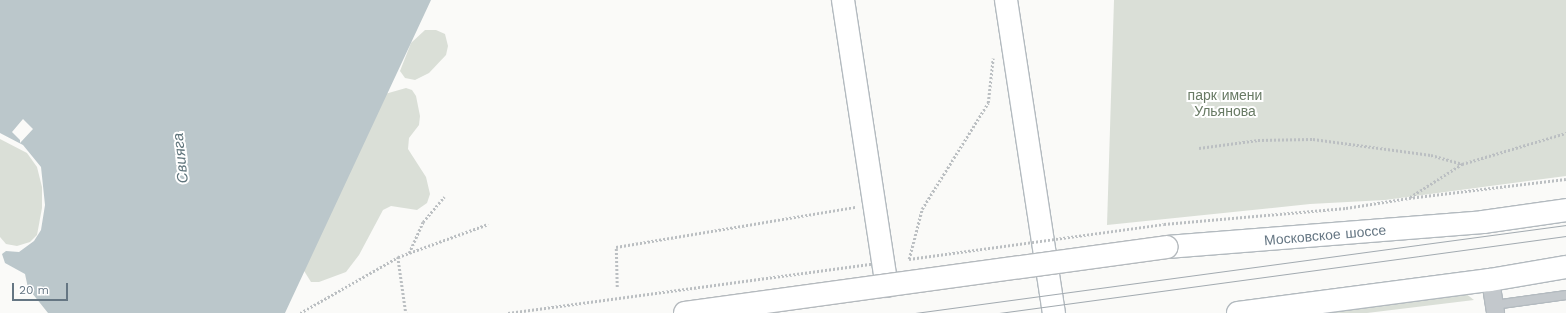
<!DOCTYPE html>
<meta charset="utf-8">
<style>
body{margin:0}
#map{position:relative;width:1566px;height:313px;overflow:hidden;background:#fafaf8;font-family:"Work Sans",sans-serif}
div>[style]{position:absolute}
.green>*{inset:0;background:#dadfd7}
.water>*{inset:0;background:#bbc7cb}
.pier>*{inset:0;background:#fafaf8}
.path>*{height:2.5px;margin-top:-1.25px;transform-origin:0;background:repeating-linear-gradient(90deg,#bbbfc2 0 2px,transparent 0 4px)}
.roads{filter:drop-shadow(1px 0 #b3babf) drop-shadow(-1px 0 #b3babf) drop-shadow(0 1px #b3babf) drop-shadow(0 -1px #b3babf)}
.lane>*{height:8px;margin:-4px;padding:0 4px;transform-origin:4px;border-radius:4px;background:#c3c8cc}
.street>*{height:17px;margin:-8.5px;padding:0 8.5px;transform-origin:8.5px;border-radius:8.5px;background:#c3c8cc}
.secondary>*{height:22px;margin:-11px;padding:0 11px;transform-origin:11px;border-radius:11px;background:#fff}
.primary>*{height:22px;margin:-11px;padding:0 11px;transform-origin:11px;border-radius:11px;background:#fff}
.tram>*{height:1px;margin:-0.5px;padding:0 0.5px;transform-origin:0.5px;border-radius:0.5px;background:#a2aab0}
.path-bridge>*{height:2.5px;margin-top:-1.25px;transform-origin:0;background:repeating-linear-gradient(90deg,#bbbfc2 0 2px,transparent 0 4px)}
.bridges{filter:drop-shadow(1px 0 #b5babe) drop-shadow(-1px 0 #b5babe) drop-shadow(0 1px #b5babe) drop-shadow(0 -1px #b5babe)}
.primary-bridge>*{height:22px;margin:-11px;padding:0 11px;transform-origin:11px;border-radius:11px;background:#fff}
span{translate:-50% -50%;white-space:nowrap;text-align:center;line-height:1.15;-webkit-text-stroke:4px #fff;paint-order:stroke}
.park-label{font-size:14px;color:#687a64}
.street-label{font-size:14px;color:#657683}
.water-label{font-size:15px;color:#60757c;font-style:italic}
.scale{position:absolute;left:12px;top:283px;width:56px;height:18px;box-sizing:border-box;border:2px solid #657683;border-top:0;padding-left:5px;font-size:12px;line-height:14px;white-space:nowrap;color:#657683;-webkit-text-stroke:3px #fff;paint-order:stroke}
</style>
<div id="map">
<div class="green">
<i style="clip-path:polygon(1114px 0,1566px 0,1566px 176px,1385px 200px,1310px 204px,1107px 225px)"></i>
<i style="clip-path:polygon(425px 30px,436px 30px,445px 34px,448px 46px,446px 55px,429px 73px,415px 80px,405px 78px,400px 71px,411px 43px)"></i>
<i style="clip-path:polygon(406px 88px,412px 90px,416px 96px,420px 116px,419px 125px,409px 138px,408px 149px,426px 177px,430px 194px,427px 203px,417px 210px,391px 206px,383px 210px,359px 255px,346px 272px,319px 282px,311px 282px,301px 266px,385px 94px)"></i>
<i style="clip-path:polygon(0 139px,27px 153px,37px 167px,42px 187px,42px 208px,37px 235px,30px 242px,17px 246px,6px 244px,0 237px)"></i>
<i style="clip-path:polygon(1465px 293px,1474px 300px,1367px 313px,1332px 313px,1371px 305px)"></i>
</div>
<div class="water">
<i style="clip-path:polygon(0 0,431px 0,285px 313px,48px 313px,28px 288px,25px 274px,5px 263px,2px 254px,6px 251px,19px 252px,34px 241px,41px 230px,45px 205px,41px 167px,23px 145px,0 133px)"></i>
</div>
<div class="pier">
<i style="clip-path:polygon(23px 119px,33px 129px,20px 143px,20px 140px,12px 132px)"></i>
</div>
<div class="path">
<i style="left:1199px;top:148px;width:60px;rotate:-7.7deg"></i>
<i style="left:1258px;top:140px;width:55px;rotate:-1deg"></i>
<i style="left:1313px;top:139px;width:119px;rotate:7.7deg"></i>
<i style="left:1431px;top:155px;width:32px;rotate:16deg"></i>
<i style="left:1410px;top:197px;width:62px;rotate:-32.4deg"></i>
<i style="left:1462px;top:164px;width:109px;rotate:-16.6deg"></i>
<i style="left:1164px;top:224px;width:183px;rotate:-5deg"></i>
<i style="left:1346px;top:208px;width:64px;rotate:-9deg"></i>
<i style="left:1409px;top:198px;width:158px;rotate:-6.9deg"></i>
<i style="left:409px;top:253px;width:34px;rotate:-66deg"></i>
<i style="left:423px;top:222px;width:33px;rotate:-50deg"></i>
<i style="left:398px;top:257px;width:57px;rotate:81.9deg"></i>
<i style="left:909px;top:259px;width:52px;rotate:-75.4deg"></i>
<i style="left:922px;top:209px;width:125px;rotate:-58.1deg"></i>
<i style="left:988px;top:103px;width:45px;rotate:-83.7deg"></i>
<i style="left:617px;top:287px;width:40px;rotate:-91.4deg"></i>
<i style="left:616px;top:247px;width:243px;rotate:-9.5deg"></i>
<i style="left:300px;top:313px;width:113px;rotate:-29.7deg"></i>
<i style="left:398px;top:257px;width:96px;rotate:-20.1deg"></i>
</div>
<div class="roads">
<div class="lane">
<i style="left:1494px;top:305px;width:73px;rotate:-7.9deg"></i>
</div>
<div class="street">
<i style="left:1490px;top:280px;width:33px;rotate:81deg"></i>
</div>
<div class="secondary">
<i style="left:843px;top:0;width:289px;rotate:81.3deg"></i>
<i style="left:1006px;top:0;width:317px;rotate:81.3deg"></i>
</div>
<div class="primary">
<i style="left:1167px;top:247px;width:317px;rotate:-4.5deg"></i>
<i style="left:1483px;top:222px;width:84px;rotate:-8.2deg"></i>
<i style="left:1238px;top:313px;width:254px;rotate:-7.5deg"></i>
<i style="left:1490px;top:280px;width:77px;rotate:-9.7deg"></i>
</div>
</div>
<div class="tram">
<i style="left:915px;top:313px;width:657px;rotate:-7.7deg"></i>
<i style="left:999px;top:313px;width:572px;rotate:-7.73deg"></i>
</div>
<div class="path-bridge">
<i style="left:909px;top:259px;width:257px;rotate:-7.8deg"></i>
<i style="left:508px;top:313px;width:367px;rotate:-7.7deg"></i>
</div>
<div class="bridges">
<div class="primary-bridge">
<i style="left:685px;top:313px;width:486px;rotate:-7.8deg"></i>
</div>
</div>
<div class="park-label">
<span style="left:1225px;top:103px">парк имени<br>Ульянова</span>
</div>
<div class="street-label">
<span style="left:1325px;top:235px;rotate:-5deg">Московское шоссе</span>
</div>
<div class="water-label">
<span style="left:181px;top:158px;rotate:-96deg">Свияга</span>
</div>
<div class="scale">20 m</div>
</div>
